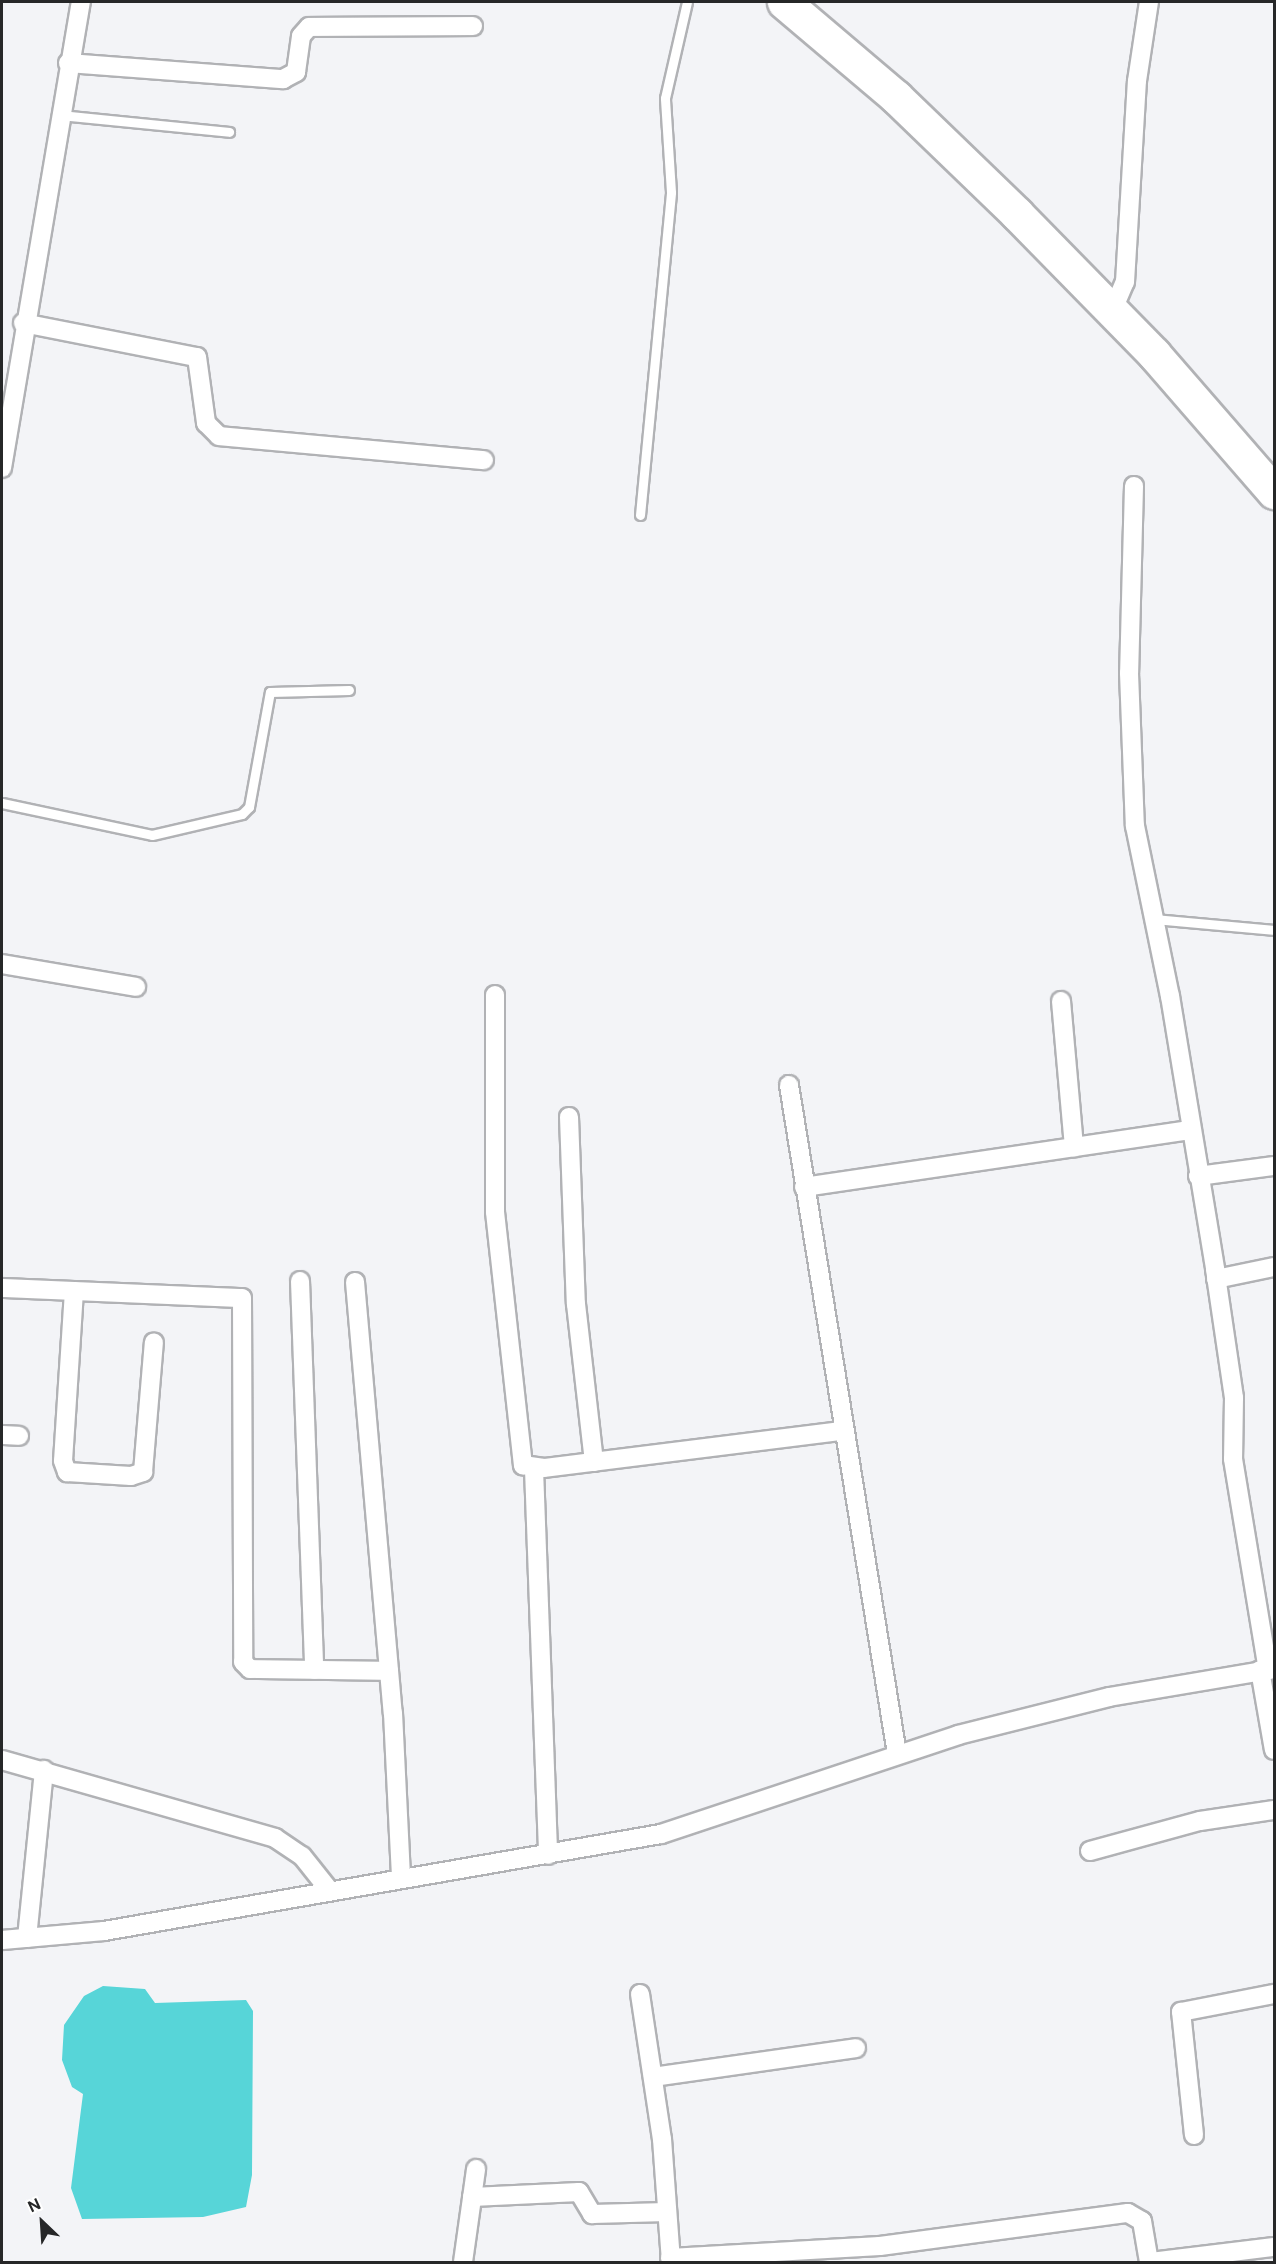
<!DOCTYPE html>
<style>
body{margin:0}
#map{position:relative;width:1276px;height:2264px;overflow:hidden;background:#f3f4f7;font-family:"DM Sans",sans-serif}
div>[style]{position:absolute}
.water>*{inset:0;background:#57d5d8}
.roads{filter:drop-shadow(2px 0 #b1b2b5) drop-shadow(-2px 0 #b1b2b5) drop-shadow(0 2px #b1b2b5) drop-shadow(0 -2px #b1b2b5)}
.lane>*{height:9px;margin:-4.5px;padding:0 4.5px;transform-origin:4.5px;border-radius:4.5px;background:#fff}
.street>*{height:18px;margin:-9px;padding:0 9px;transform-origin:9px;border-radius:9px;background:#fff}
.highway>*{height:33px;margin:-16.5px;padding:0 16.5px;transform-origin:16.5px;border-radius:16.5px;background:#fff}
span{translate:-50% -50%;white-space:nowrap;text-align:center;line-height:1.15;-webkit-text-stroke:6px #fff;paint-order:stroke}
.frame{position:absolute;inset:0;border:3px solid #262728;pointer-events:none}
.north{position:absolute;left:12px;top:2192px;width:60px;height:60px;-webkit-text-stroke:4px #fff;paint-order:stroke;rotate:335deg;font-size:16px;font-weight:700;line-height:24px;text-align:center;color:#262728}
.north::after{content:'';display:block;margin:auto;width:21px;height:27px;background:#262728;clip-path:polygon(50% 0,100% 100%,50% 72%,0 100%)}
</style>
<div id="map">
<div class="water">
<i style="clip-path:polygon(103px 1986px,145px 1989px,155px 2003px,246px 2000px,253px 2011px,252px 2175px,246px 2207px,203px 2217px,82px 2219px,71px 2188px,83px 2094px,72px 2087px,62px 2060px,64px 2025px,84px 1996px)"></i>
</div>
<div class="roads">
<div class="lane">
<i style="left:60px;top:115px;width:170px;rotate:5.7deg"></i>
<i style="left:640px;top:515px;width:324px;rotate:-84.5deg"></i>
<i style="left:671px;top:192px;width:94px;rotate:-93.7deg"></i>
<i style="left:665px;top:98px;width:98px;rotate:-77.1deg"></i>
<i style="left:2px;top:803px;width:153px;rotate:12deg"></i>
<i style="left:152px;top:835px;width:92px;rotate:-13.1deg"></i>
<i style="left:242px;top:814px;width:10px;rotate:-45deg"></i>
<i style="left:249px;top:807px;width:117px;rotate:-79.7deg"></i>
<i style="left:270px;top:692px;width:79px;rotate:-1.5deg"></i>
<i style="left:1153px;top:919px;width:121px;rotate:5.2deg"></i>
</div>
<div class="street">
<i style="left:68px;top:63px;width:216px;rotate:4.3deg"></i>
<i style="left:283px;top:79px;width:15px;rotate:-28deg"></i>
<i style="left:296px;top:72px;width:36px;rotate:-82deg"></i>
<i style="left:301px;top:36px;width:12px;rotate:-48deg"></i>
<i style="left:309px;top:27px;width:164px;rotate:-0.3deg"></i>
<i style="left:1112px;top:312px;width:33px;rotate:-67deg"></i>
<i style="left:1125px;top:282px;width:201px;rotate:-86.6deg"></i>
<i style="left:1137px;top:81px;width:80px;rotate:-81.4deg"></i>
<i style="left:23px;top:323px;width:177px;rotate:11.1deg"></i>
<i style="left:197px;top:357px;width:67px;rotate:82.2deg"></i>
<i style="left:206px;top:423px;width:18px;rotate:45deg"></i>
<i style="left:219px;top:436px;width:266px;rotate:5.2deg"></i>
<i style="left:2px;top:468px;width:473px;rotate:-80.4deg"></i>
<i style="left:1134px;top:486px;width:187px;rotate:91.5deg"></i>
<i style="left:1129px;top:673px;width:153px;rotate:87.8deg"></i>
<i style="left:1135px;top:826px;width:174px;rotate:78.4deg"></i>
<i style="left:1170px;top:996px;width:277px;rotate:80.6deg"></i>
<i style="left:1215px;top:1269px;width:130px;rotate:81.6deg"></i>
<i style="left:1234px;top:1398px;width:61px;rotate:90.9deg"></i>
<i style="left:1233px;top:1459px;width:214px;rotate:80.6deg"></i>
<i style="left:2px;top:964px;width:136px;rotate:9.7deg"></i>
<i style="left:495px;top:995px;width:217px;rotate:90deg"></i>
<i style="left:495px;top:1212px;width:255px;rotate:83.7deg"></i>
<i style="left:523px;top:1465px;width:21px;rotate:8deg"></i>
<i style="left:544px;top:1468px;width:301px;rotate:-7.1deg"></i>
<i style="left:1061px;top:1001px;width:147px;rotate:84.9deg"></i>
<i style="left:789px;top:1085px;width:678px;rotate:80.83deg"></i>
<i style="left:569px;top:1117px;width:187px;rotate:87.9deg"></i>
<i style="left:576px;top:1304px;width:159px;rotate:83.5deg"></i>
<i style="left:1198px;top:1176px;width:77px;rotate:-7.5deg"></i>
<i style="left:804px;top:1187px;width:390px;rotate:-8.4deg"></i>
<i style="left:1216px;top:1279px;width:59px;rotate:-11.7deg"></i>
<i style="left:300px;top:1281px;width:389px;rotate:87.9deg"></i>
<i style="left:355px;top:1282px;width:433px;rotate:85deg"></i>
<i style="left:393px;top:1713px;width:166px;rotate:87.2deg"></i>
<i style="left:2px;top:1288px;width:240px;rotate:2.4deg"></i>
<i style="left:242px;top:1298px;width:364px;rotate:89.8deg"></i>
<i style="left:243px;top:1662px;width:10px;rotate:45deg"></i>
<i style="left:250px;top:1669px;width:139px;rotate:0.8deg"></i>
<i style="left:74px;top:1291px;width:170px;rotate:93.7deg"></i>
<i style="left:63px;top:1461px;width:12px;rotate:70deg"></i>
<i style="left:67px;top:1472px;width:64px;rotate:3.6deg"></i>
<i style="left:131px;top:1476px;width:13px;rotate:-18deg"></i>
<i style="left:143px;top:1472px;width:130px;rotate:-85.2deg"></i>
<i style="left:2px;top:1435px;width:17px;rotate:3deg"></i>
<i style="left:534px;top:1469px;width:386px;rotate:87.9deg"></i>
<i style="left:1260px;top:1670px;width:81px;rotate:80.1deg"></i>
<i style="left:2px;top:1760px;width:284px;rotate:15.9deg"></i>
<i style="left:275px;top:1838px;width:32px;rotate:34deg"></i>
<i style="left:302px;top:1856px;width:43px;rotate:51.5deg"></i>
<i style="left:1090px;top:1851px;width:114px;rotate:-15.3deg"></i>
<i style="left:1200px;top:1821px;width:75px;rotate:-8.5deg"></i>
<i style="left:27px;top:1938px;width:169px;rotate:-84.2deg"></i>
<i style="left:2px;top:1940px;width:102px;rotate:-5deg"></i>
<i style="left:104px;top:1931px;width:565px;rotate:-9.88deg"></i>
<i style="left:661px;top:1834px;width:313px;rotate:-18.4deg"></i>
<i style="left:958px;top:1735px;width:156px;rotate:-14.1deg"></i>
<i style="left:1109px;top:1697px;width:167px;rotate:-9.6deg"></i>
<i style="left:640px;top:1994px;width:147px;rotate:81.4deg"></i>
<i style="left:662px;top:2139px;width:123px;rotate:85.8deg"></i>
<i style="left:653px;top:2077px;width:205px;rotate:-8.1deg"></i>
<i style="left:1194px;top:2135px;width:124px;rotate:-96deg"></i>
<i style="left:1181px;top:2012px;width:95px;rotate:-11deg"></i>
<i style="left:472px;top:2197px;width:107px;rotate:-2.7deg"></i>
<i style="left:579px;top:2192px;width:26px;rotate:59deg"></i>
<i style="left:592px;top:2214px;width:75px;rotate:-1.5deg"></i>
<i style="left:670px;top:2258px;width:210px;rotate:-3.3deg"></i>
<i style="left:880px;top:2246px;width:250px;rotate:-7.6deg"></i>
<i style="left:1128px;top:2213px;width:16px;rotate:30deg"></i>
<i style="left:1142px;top:2221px;width:42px;rotate:80.3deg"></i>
<i style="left:463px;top:2262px;width:94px;rotate:-82deg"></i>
<i style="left:1151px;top:2262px;width:124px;rotate:-7deg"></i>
</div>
<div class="highway">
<i style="left:784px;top:2px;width:147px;rotate:40.3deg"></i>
<i style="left:896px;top:97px;width:168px;rotate:44deg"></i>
<i style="left:1017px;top:214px;width:196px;rotate:45.6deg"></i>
<i style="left:1154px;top:354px;width:183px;rotate:49deg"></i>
</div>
</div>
<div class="frame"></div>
<div class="north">N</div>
</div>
